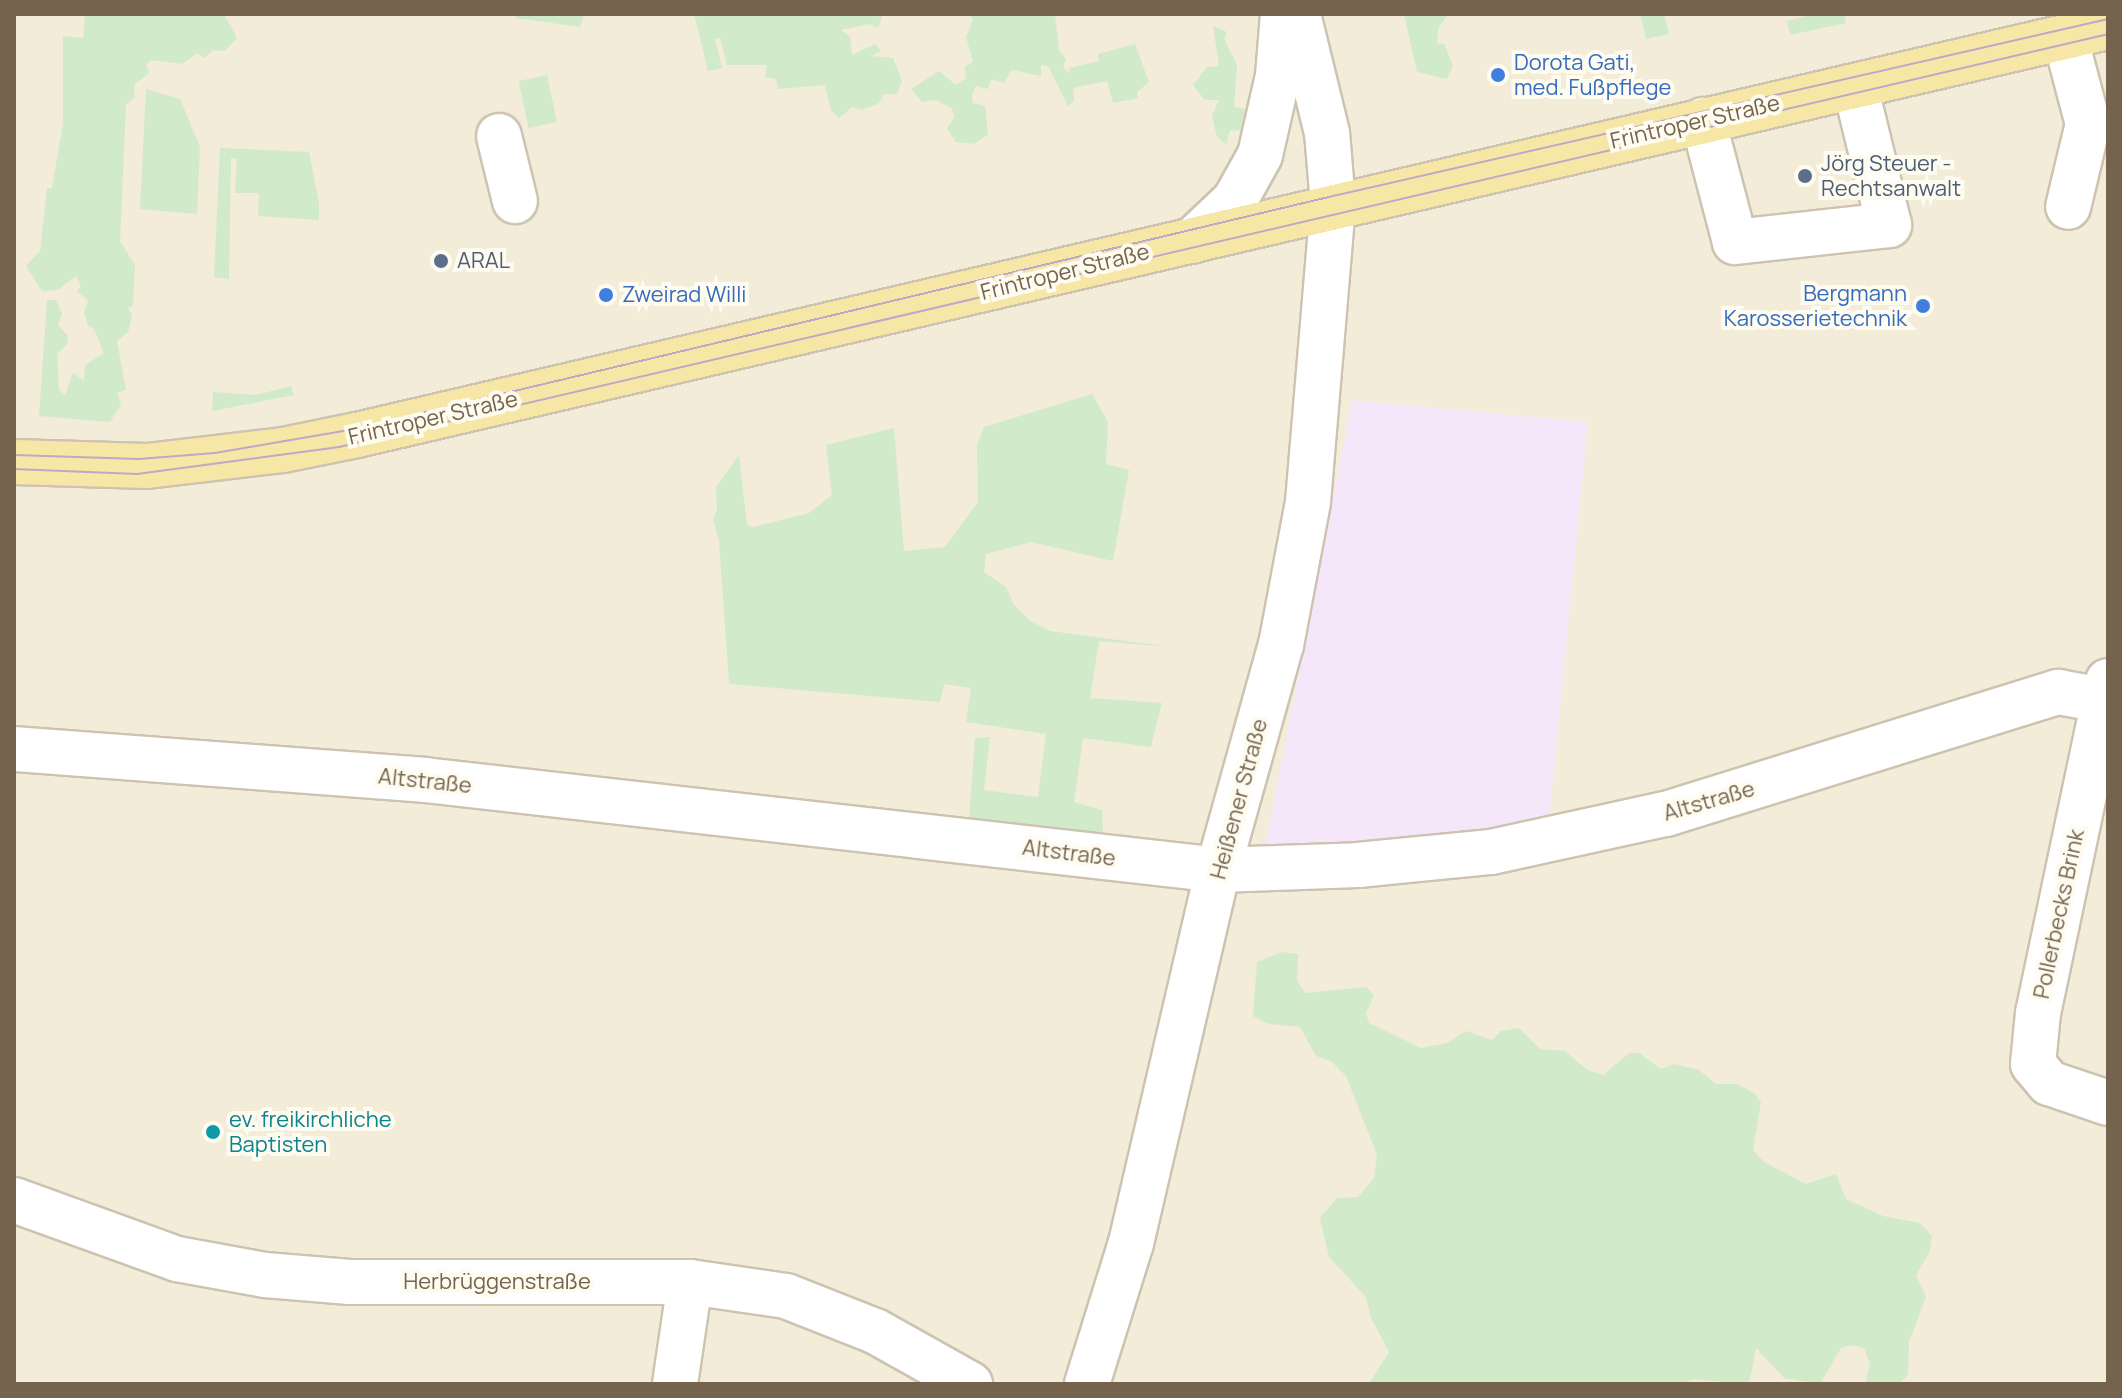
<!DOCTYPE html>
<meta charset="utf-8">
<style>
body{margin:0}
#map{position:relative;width:2122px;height:1398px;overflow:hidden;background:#fcf8eb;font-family:Manrope,sans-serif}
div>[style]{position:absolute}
.residential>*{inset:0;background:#f3ecd9;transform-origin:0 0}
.education>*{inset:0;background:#f5e7f9}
.green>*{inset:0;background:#d1eac9;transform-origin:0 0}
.roads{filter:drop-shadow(2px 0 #cec2b0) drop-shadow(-2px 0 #cec2b0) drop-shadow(0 2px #cec2b0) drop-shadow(0 -2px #cec2b0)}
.minor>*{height:44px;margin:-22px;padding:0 22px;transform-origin:22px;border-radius:22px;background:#fff}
.major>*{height:44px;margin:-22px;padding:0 22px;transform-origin:22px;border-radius:22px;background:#f7e7a7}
.tram>*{height:2px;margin:-1px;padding:0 1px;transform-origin:1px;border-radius:1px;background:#bea8c7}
.dots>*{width:22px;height:22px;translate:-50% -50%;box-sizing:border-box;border:4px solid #fefbf1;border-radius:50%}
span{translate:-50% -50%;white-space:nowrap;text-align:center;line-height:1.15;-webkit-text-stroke:8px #fefbf1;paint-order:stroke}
.shop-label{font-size:22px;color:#366cbe}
.left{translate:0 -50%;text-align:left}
.right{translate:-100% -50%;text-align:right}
.street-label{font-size:22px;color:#76634e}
.service-label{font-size:22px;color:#4e5e75}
.culture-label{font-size:22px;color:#0d838f}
.frame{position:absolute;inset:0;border:16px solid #76634e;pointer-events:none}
</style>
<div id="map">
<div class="residential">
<i style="left:14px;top:14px;width:2094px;height:1370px"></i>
</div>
<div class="education">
<i style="clip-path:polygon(1352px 400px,1588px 422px,1547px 839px,1263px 857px)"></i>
</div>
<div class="green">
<i style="clip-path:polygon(85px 14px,224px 14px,237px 38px,225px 51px,213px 50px,205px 58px,197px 53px,182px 64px,151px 60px,146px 65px,149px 73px,134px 85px,135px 98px,126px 104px,120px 241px,135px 265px,133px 306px,128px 308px,132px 316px,128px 332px,117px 341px,126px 390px,117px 393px,121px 404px,110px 422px,39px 416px,47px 300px,56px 300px,62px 314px,58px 325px,68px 336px,67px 344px,57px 354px,59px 390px,65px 395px,73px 373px,84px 381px,85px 365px,104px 353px,94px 329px,88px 326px,84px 312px,88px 301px,77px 291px,81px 286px,76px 276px,58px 290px,42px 291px,26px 266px,40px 251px,47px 188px,52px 188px,63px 123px,63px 36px,83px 38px)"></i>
<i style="clip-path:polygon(516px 14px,584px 14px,580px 27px,516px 18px)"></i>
<i style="clip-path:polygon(694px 14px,883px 14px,878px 28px,870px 24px,841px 30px,850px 37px,852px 55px,875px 44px,881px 51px,871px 56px,893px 58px,902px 81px,897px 94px,884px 94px,879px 103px,862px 110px,852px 107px,839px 118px,831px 111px,825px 85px,778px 89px,776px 79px,765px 77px,767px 65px,727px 65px,720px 38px,715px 39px,722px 68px,708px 71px)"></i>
<i style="clip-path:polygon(969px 14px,1055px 14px,1059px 50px,1066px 59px,1063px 66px,1069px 74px,1069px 68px,1099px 61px,1098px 54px,1135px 44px,1149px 82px,1137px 92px,1138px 98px,1113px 103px,1107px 81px,1073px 88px,1074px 101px,1068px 106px,1048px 66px,1041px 65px,1041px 76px,1012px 70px,1004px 83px,992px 79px,987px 89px,976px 86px,972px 95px,973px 103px,985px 106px,988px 134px,974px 144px,956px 142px,947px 129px,954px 117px,952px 108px,935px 100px,922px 102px,911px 89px,939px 71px,956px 85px,966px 78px,965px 67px,973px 62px,966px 37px,973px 20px)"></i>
<i style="clip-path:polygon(1404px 14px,1448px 14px,1438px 29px,1437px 43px,1444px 44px,1453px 65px,1447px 79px,1417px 72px)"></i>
<i style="clip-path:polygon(1640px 14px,1664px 14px,1669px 34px,1646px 39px)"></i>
<i style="clip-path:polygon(1815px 14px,1844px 14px,1846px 23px,1790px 35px,1787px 21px)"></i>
<i style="clip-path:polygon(1213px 26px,1227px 32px,1224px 39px,1237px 65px,1234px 107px,1246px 109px,1248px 119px,1243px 131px,1230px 130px,1226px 144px,1217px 137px,1212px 116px,1219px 100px,1205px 100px,1193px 85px,1207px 67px,1219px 66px)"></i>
<i style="left:547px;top:75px;width:48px;height:29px;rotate:78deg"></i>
<i style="clip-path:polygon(146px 89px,180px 99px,200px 147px,197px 214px,140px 209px)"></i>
<i style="clip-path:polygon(220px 148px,309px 152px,319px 203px,319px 220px,258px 216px,259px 193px,235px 193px,237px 159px,231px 158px,229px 279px,214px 277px)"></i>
<i style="clip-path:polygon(291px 386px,294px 395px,212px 411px,213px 392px,256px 395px)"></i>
<i style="clip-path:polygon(1092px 394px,1108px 422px,1106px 464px,1129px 470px,1113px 561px,1031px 542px,986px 554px,984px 572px,1006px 587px,1014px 605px,1032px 622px,1050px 631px,1171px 647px,1099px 641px,1090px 698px,1162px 703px,1151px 747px,1083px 738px,1074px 802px,1102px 810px,1103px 833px,969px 818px,975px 738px,990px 737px,984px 790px,1038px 797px,1046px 734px,966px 722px,971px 688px,944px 684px,940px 702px,729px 684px,719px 540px,713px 518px,717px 511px,716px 487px,739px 455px,747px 525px,753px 527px,809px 513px,832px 495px,826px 445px,894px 428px,904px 551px,945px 547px,978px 502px,977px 446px,984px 427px)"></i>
<i style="clip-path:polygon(1282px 952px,1298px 954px,1297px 981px,1305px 993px,1366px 987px,1374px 995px,1366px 1013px,1369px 1023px,1421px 1048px,1447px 1043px,1466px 1031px,1492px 1040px,1501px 1031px,1519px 1028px,1540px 1049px,1565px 1051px,1587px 1070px,1603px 1075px,1629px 1053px,1639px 1053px,1661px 1069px,1674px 1064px,1699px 1070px,1716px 1084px,1737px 1084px,1754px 1093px,1761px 1102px,1753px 1150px,1764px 1162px,1806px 1184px,1836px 1174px,1846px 1199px,1883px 1216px,1920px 1223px,1932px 1236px,1930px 1251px,1916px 1275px,1926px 1297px,1909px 1342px,1908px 1374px,1899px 1384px,1865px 1384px,1870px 1364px,1864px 1348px,1851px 1345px,1841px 1348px,1820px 1384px,1784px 1378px,1756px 1348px,1750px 1380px,1744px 1384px,1694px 1379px,1683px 1384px,1369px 1384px,1389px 1352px,1371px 1318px,1366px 1297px,1329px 1257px,1320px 1218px,1337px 1198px,1358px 1197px,1374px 1178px,1377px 1155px,1346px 1076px,1331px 1061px,1316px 1056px,1300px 1027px,1269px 1024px,1253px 1016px,1257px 962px)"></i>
</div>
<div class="roads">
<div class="minor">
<i style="left:2065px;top:37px;width:90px;rotate:75.2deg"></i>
<i style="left:2088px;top:124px;width:85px;rotate:103.5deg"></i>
<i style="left:1703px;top:120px;width:126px;rotate:75.3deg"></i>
<i style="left:1735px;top:242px;width:155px;rotate:-6.3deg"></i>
<i style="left:1889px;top:225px;width:143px;rotate:-103.7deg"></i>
<i style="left:499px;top:136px;width:67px;rotate:76.2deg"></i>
<i style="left:1192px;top:241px;width:59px;rotate:-43.6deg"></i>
<i style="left:1235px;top:200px;width:51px;rotate:-60.9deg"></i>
<i style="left:1260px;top:155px;width:81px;rotate:-77.2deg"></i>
<i style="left:1278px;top:76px;width:62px;rotate:-85.4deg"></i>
<i style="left:2108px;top:681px;width:339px;rotate:101.9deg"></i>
<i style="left:2038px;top:1013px;width:51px;rotate:95.6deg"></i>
<i style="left:2033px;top:1064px;width:25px;rotate:50deg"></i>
<i style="left:2049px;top:1083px;width:62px;rotate:18.7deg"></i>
<i style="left:14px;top:749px;width:412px;rotate:4.3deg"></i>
<i style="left:425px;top:780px;width:798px;rotate:6.47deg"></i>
<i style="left:1218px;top:870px;width:140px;rotate:-2deg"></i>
<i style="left:1358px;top:865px;width:134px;rotate:-5.6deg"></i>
<i style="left:1491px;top:852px;width:179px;rotate:-12.3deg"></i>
<i style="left:1666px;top:814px;width:411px;rotate:-17.3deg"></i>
<i style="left:2058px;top:692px;width:46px;rotate:10.1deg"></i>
<i style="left:14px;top:1200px;width:173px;rotate:19.9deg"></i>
<i style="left:177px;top:1259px;width:89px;rotate:10.3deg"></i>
<i style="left:265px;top:1275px;width:85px;rotate:4.7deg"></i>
<i style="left:350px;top:1282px;width:340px"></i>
<i style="left:690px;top:1282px;width:97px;rotate:8.3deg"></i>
<i style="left:786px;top:1296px;width:96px;rotate:21.5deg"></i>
<i style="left:875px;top:1331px;width:109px;rotate:29.2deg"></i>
<i style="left:675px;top:1384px;width:103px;rotate:-81.6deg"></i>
<i style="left:1087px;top:1384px;width:148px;rotate:-72.7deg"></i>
<i style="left:1131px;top:1243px;width:383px;rotate:-76.9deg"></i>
<i style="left:1218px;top:870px;width:234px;rotate:-74.4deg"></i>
<i style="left:1281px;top:645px;width:146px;rotate:-79.3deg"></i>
<i style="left:1308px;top:502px;width:299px;rotate:-85.2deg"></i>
<i style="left:1333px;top:204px;width:71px;rotate:-94.8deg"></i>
<i style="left:1327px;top:133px;width:122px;rotate:-103.7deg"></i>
</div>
<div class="major">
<i style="left:14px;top:462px;width:133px;rotate:1.7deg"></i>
<i style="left:147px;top:466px;width:137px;rotate:-6.7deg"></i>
<i style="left:283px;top:450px;width:76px;rotate:-11.5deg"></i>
<i style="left:357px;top:435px;width:1798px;rotate:-13.12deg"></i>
</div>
</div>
<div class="tram">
<i style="left:14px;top:455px;width:125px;rotate:1.8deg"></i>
<i style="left:139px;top:459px;width:76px;rotate:-4.5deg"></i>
<i style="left:215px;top:453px;width:142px;rotate:-9.7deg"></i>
<i style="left:355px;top:429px;width:1005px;rotate:-13.4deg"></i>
<i style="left:1333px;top:196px;width:795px;rotate:-12.86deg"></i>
<i style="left:14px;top:469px;width:123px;rotate:2.3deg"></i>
<i style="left:137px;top:474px;width:204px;rotate:-7.6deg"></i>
<i style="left:339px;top:447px;width:1817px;rotate:-13.14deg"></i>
</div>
<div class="dots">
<i style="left:1498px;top:75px;background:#3f7fe0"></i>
<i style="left:1805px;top:176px;background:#5c6f8a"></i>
<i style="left:441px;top:261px;background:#5c6f8a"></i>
<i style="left:606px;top:295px;background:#3f7fe0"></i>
<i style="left:1923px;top:306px;background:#3f7fe0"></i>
<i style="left:213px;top:1132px;background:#0f9aa8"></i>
</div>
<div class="shop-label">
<span class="left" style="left:1514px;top:75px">Dorota Gati,<br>med. Fußpflege</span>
<span class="right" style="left:1907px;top:306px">Bergmann<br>Karosserietechnik</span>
<span class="left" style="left:622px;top:295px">Zweirad Willi</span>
</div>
<div class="street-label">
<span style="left:1695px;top:122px;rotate:-13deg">Frintroper Straße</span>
<span style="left:1065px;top:272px;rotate:-14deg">Frintroper Straße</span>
<span style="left:433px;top:418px;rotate:-13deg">Frintroper Straße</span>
<span style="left:425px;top:781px;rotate:6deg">Altstraße</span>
<span style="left:1239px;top:799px;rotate:-75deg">Heißener Straße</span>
<span style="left:1709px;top:801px;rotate:-16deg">Altstraße</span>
<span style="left:1069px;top:853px;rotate:7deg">Altstraße</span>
<span style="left:2059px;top:914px;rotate:-78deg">Pollerbecks Brink</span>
<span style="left:497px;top:1282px">Herbrüggenstraße</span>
</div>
<div class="service-label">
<span class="left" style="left:1821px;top:176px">Jörg Steuer -<br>Rechtsanwalt</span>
<span class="left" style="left:457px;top:261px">ARAL</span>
</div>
<div class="culture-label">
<span class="left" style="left:229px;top:1132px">ev. freikirchliche<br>Baptisten</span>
</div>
<div class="frame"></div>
</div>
